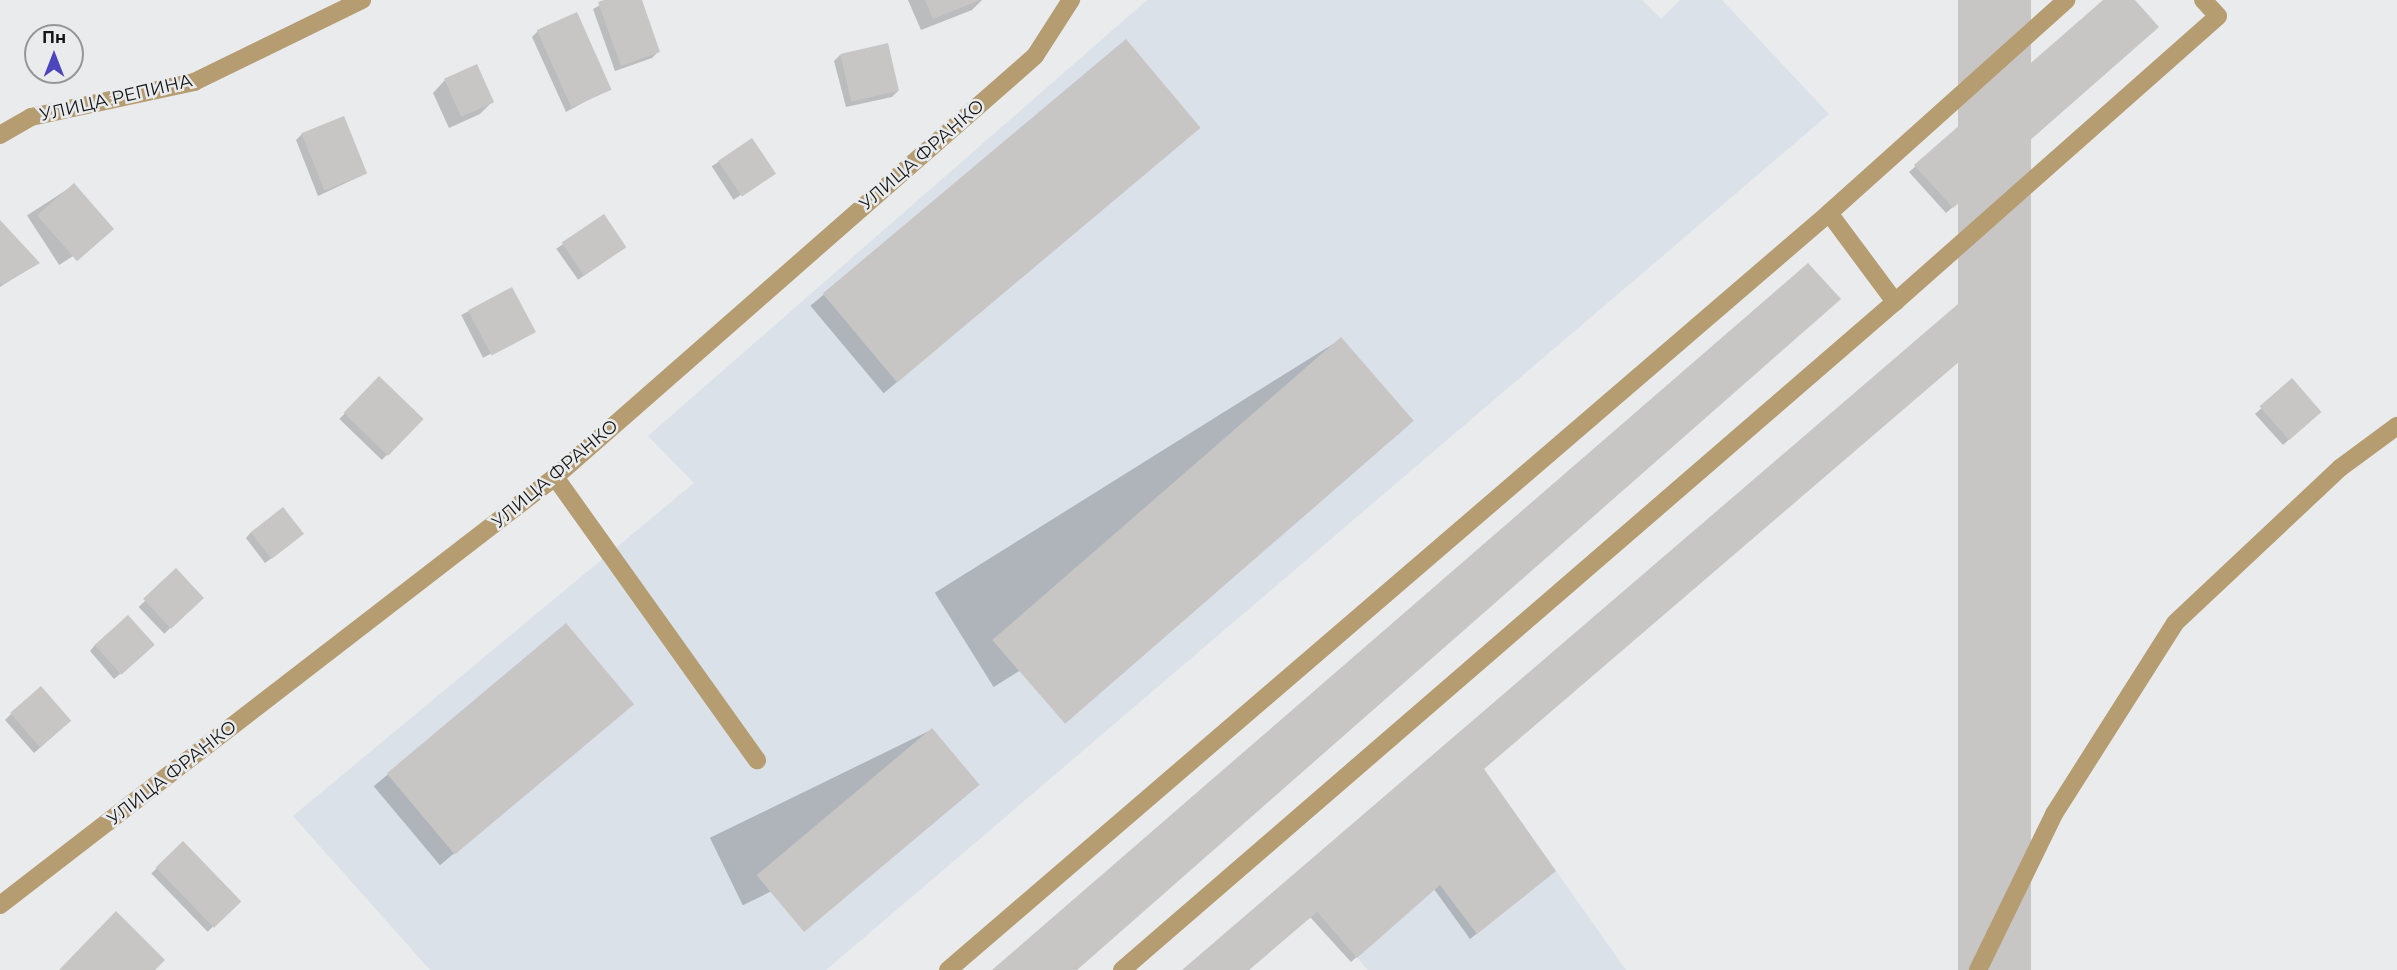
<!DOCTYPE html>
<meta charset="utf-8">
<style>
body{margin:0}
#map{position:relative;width:2397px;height:970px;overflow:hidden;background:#e9ebed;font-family:Montserrat,sans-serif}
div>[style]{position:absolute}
.built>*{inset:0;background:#dae1e9}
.shadow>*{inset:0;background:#0003;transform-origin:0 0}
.building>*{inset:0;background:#c8c6c5;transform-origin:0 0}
.service>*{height:18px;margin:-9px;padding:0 9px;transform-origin:9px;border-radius:9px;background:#b59c71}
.minor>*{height:18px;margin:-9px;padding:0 9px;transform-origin:9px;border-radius:9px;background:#b59c71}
span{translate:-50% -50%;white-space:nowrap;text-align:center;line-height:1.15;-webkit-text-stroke:5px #e9ebed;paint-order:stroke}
.street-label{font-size:18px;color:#161617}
.north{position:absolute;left:24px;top:24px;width:60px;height:60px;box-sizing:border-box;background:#e9ebed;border:2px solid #959697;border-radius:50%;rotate:0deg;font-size:16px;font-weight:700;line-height:24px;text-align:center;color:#161617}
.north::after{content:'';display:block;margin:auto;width:21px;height:27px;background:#4c45bb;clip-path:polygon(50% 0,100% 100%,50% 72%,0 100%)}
</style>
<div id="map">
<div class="built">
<i style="clip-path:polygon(1147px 0,1642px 0,1661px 19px,1680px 0,1722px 0,1829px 114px,826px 970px,430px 970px,293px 816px,694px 483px,648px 436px)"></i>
<i style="clip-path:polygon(1484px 769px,1626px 970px,1368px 970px,1317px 912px)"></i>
</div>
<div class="shadow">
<i style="clip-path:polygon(609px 0,640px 0,658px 52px,652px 58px,615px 71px,593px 9px)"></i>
<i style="clip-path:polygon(908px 0,982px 0,972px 10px,921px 30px)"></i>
<i style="clip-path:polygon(2105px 0,2133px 0,2151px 33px,1946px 213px,1909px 172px)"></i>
<i style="clip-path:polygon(538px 31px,610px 88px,566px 112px,532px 37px)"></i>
<i style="left:1126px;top:41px;width:114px;height:412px;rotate:50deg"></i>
<i style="clip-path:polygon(840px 55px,898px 91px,892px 97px,846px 107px,834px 61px)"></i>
<i style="clip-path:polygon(445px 80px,493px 101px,480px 114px,449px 128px,433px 93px)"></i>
<i style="clip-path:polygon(302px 134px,365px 174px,318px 196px,296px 140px)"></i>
<i style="left:752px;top:140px;width:40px;height:48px;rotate:57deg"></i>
<i style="left:74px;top:185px;width:59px;height:56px;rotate:57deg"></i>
<i style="left:603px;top:216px;width:38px;height:57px;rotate:55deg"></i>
<i style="clip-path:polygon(0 222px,38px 263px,0 287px)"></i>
<i style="left:512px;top:289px;width:48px;height:57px;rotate:63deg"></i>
<i style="left:1341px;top:339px;width:111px;height:479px;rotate:58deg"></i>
<i style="left:379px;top:378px;width:59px;height:57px;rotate:44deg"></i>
<i style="clip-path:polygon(2292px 381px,2314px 417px,2283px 445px,2255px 414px)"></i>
<i style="clip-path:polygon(251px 532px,296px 540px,265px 563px,246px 538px)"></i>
<i style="left:176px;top:571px;width:37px;height:52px;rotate:46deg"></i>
<i style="left:566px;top:625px;width:103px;height:251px;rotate:50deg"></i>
<i style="clip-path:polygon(95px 645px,147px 651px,114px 679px,90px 651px)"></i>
<i style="clip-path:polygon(11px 714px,63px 727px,34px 753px,5px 720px)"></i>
<i style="left:931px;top:730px;width:75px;height:246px;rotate:64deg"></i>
<i style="clip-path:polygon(1482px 769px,1548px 877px,1470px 939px,1434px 889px,1351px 962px,1310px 917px,1248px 970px,1184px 970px)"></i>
<i style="left:183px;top:843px;width:81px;height:44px;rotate:46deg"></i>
</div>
<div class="building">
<i style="clip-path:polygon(604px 0,642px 0,660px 52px,621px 66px,598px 2px)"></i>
<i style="clip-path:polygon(925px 0,980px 0,933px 19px)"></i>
<i style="left:1958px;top:0;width:73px;height:1479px"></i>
<i style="clip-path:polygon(2103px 0,2135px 0,2159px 27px,1953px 208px,1914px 165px)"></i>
<i style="left:577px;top:12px;width:85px;height:44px;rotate:66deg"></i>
<i style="left:1126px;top:39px;width:116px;height:396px;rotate:50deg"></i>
<i style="left:888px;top:43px;width:49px;height:49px;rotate:77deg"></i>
<i style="left:477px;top:64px;width:42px;height:36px;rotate:66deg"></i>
<i style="left:344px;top:116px;width:62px;height:46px;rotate:68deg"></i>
<i style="left:752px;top:138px;width:43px;height:41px;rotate:56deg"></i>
<i style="left:74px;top:183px;width:61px;height:49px;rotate:49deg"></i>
<i style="left:604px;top:214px;width:40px;height:51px;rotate:56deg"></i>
<i style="clip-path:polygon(0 220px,40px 263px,2px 285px,0 283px)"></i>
<i style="clip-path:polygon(1808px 263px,1841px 299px,1077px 970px,992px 970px)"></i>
<i style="left:512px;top:287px;width:51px;height:50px;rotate:62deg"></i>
<i style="clip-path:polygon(1958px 304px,1988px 337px,1484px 769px,1556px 871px,1477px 934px,1440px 885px,1357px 958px,1317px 912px,1249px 970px,1182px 970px)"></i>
<i style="left:1341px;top:337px;width:111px;height:462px;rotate:49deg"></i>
<i style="left:379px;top:376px;width:62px;height:51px;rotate:44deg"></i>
<i style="left:2292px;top:378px;width:45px;height:43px;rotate:49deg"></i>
<i style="left:283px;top:507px;width:34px;height:41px;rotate:52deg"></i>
<i style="left:176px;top:568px;width:41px;height:45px;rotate:47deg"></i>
<i style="left:128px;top:615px;width:40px;height:45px;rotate:48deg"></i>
<i style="left:566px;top:623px;width:106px;height:234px;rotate:50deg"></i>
<i style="left:41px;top:686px;width:46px;height:41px;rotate:49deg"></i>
<i style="left:932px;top:728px;width:74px;height:229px;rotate:50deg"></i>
<i style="left:183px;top:841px;width:84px;height:38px;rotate:46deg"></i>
<i style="clip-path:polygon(116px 911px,165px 960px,155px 970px,59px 970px)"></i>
</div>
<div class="service">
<i style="left:1829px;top:213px;width:111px;rotate:53.4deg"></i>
<i style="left:555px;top:477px;width:348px;rotate:54.5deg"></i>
<i style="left:948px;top:970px;width:1162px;rotate:-40.67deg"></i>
<i style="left:1829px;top:213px;width:319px;rotate:-41.9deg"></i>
<i style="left:1122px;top:970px;width:1022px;rotate:-40.83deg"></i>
<i style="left:1895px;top:302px;width:431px;rotate:-41.5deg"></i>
<i style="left:2218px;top:16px;width:22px;rotate:-133deg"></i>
</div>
<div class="minor">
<i style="left:0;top:135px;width:36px;rotate:-30deg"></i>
<i style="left:31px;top:117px;width:167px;rotate:-12.1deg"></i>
<i style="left:194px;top:82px;width:187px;rotate:-26deg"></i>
<i style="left:0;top:905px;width:701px;rotate:-37.64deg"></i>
<i style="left:555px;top:477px;width:638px;rotate:-41.25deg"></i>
<i style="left:1035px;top:56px;width:67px;rotate:-57.3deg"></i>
<i style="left:1978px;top:970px;width:174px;rotate:-64deg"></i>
<i style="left:2054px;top:814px;width:226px;rotate:-57.6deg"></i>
<i style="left:2175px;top:623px;width:226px;rotate:-43.2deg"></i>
<i style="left:2340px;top:468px;width:71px;rotate:-36.4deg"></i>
</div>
<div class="street-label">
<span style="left:116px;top:98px;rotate:-13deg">УЛИЦА РЕПИНА</span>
<span style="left:922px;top:155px;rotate:-41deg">УЛИЦА ФРАНКО</span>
<span style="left:555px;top:474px;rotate:-40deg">УЛИЦА ФРАНКО</span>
<span style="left:172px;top:773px;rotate:-38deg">УЛИЦА ФРАНКО</span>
</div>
<div class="north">Пн</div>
</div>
